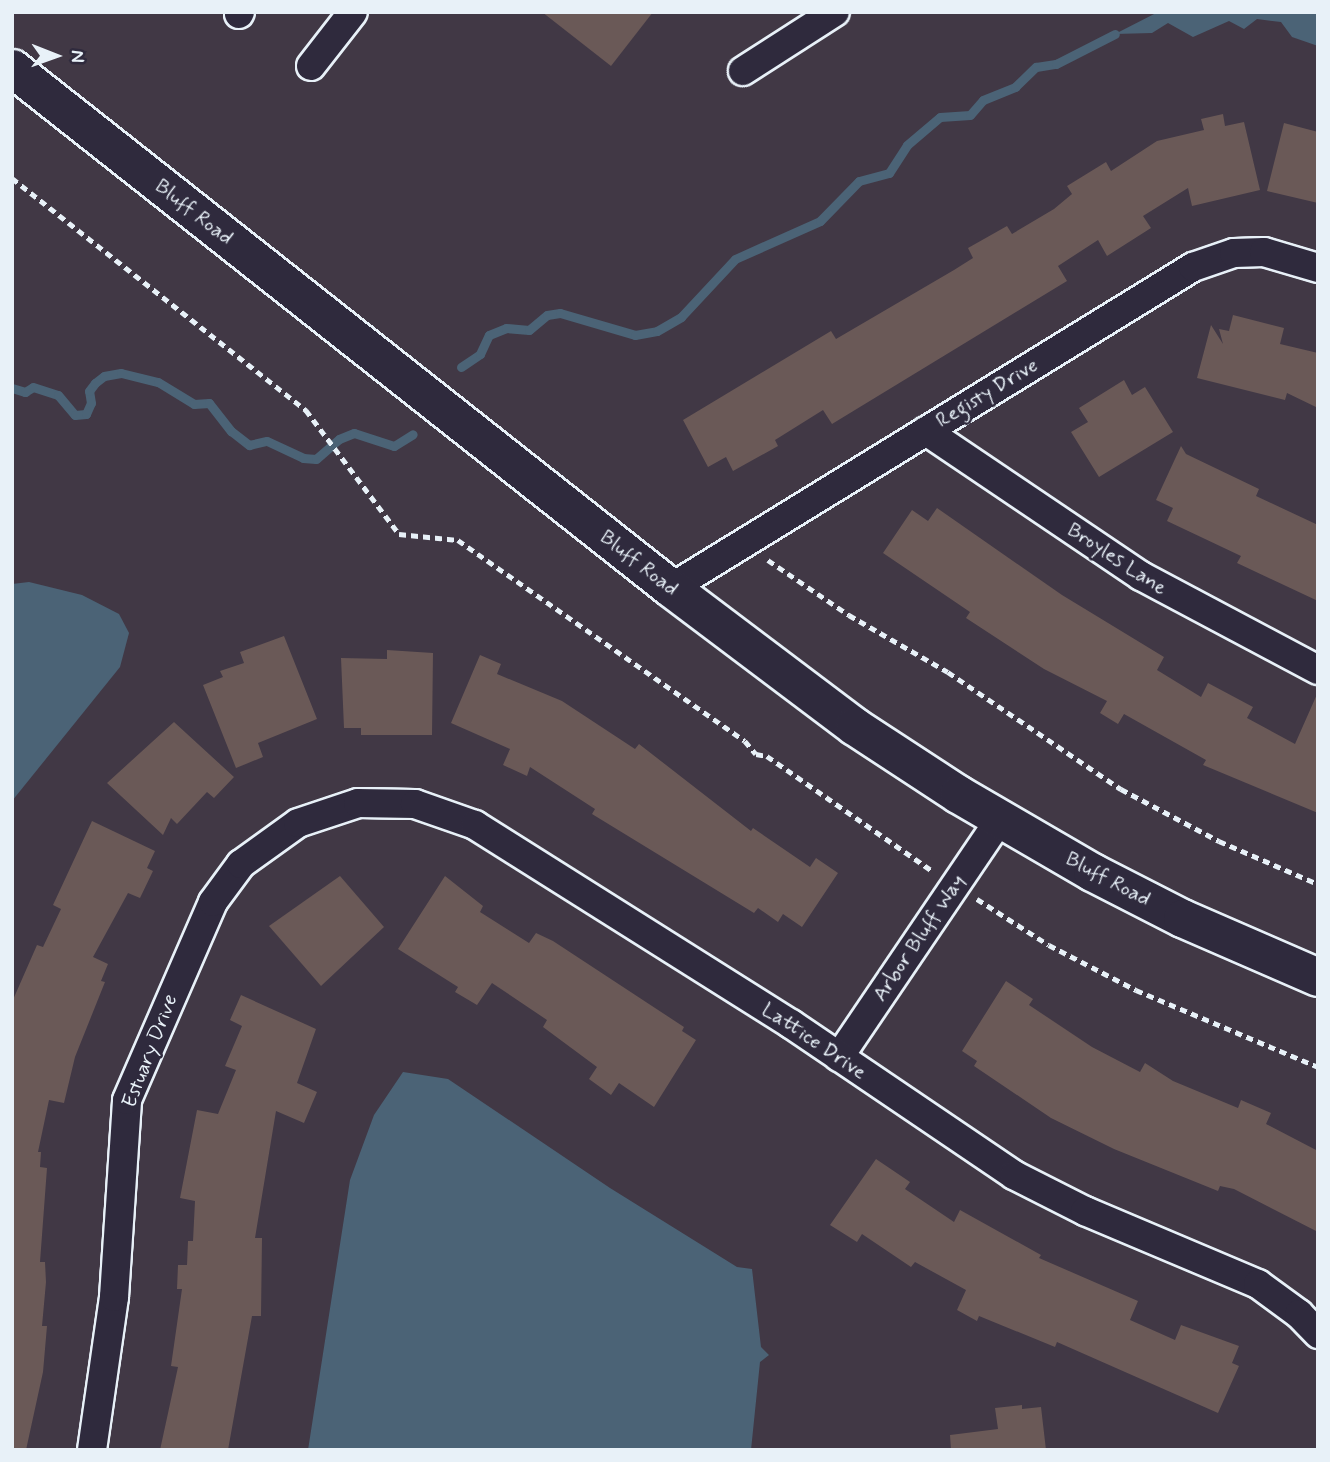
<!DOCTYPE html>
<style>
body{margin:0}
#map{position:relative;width:1330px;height:1462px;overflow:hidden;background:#413845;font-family:Mynerve,sans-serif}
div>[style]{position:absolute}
.water>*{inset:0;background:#4b6376}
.stream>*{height:9px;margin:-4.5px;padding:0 4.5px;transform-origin:4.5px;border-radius:4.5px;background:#4b6376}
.building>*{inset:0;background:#6a5957}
.path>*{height:4.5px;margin-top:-2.25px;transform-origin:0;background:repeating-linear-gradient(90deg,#e8f1f8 0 7px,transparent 0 12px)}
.roads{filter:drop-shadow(2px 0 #e8f1f8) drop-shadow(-2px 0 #e8f1f8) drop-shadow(0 2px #e8f1f8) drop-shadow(0 -2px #e8f1f8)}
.minor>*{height:28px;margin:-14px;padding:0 14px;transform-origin:14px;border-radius:14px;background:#2f2a3d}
.major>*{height:37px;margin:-18.5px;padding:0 18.5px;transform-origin:18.5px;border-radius:18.5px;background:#2f2a3d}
span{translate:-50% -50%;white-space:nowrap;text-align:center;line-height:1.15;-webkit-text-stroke:5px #2f2a3d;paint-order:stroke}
.street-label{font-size:21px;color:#e8f1f8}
.frame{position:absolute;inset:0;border:14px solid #e8f1f8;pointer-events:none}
.north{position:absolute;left:21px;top:21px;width:70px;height:70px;-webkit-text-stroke:5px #2f2a3d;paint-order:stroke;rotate:91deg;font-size:19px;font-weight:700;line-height:28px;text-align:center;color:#e8f1f8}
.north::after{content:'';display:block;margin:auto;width:24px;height:32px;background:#e8f1f8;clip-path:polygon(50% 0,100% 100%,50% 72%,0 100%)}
</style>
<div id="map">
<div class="water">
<i style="clip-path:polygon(1158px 12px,1318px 12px,1318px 46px,1292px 37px,1281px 22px,1257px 19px,1244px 29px,1229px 21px,1193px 37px,1168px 23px,1152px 33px,1115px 34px)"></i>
<i style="clip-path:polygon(29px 582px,82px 595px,119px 614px,129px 633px,120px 667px,12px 801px,12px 584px)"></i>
<i style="clip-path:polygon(403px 1072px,448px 1079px,610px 1188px,737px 1267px,752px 1269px,761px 1347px,769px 1355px,760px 1362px,751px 1450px,308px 1450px,350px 1180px,374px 1115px)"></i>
</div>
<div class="stream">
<i style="left:461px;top:367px;width:23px;rotate:-34deg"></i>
<i style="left:480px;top:354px;width:21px;rotate:-65deg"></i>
<i style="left:489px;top:335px;width:18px;rotate:-22deg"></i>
<i style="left:506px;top:328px;width:23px;rotate:5deg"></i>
<i style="left:529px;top:330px;width:23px;rotate:-40deg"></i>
<i style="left:547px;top:315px;width:13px;rotate:-9deg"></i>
<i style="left:560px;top:313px;width:78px;rotate:16.3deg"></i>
<i style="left:635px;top:335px;width:22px;rotate:-10deg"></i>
<i style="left:657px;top:331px;width:28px;rotate:-30deg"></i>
<i style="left:681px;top:317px;width:79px;rotate:-47deg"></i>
<i style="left:735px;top:259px;width:93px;rotate:-24.1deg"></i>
<i style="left:820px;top:221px;width:56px;rotate:-45.7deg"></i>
<i style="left:859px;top:181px;width:31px;rotate:-15deg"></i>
<i style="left:889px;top:173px;width:33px;rotate:-57deg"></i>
<i style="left:907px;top:145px;width:43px;rotate:-40.3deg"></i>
<i style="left:940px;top:117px;width:30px;rotate:-4deg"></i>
<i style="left:970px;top:115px;width:20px;rotate:-49deg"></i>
<i style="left:983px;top:100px;width:35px;rotate:-22deg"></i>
<i style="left:1015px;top:87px;width:29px;rotate:-44deg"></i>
<i style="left:1036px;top:67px;width:20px;rotate:-9deg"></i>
<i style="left:1056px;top:64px;width:66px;rotate:-27deg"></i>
<i style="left:12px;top:388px;width:14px;rotate:17deg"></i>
<i style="left:25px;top:392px;width:9px;rotate:-32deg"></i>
<i style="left:33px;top:387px;width:26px;rotate:18deg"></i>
<i style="left:58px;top:395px;width:26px;rotate:50deg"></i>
<i style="left:75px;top:415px;width:11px;rotate:-5deg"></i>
<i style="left:86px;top:414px;width:12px;rotate:-66deg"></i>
<i style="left:91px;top:403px;width:12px;rotate:-99deg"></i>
<i style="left:89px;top:391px;width:10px;rotate:-53deg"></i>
<i style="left:95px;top:383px;width:11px;rotate:-38deg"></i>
<i style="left:104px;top:376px;width:17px;rotate:-10deg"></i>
<i style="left:121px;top:373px;width:38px;rotate:14deg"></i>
<i style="left:158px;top:382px;width:42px;rotate:31.4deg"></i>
<i style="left:194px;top:404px;width:15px;rotate:-4deg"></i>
<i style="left:209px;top:403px;width:36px;rotate:52deg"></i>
<i style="left:231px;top:431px;width:23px;rotate:38deg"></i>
<i style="left:249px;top:445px;width:18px;rotate:-13deg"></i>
<i style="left:267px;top:441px;width:40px;rotate:25deg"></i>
<i style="left:303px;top:458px;width:13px;rotate:4deg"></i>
<i style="left:316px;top:459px;width:30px;rotate:-41deg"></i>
<i style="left:339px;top:439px;width:16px;rotate:-22deg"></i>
<i style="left:354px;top:433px;width:42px;rotate:18deg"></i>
<i style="left:394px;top:446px;width:22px;rotate:-32deg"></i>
</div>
<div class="building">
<i style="clip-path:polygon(542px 12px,653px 12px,611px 66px)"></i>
<i style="clip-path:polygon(1223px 114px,1225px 126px,1244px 122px,1260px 190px,1192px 206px,1188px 188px,1143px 216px,1151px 228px,1107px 256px,1098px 240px,1058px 266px,1067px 281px,832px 424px,823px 410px,775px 440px,778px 446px,733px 471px,726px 457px,708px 467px,683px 420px,831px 331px,836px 339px,954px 270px,973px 258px,968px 248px,1007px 226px,1012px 234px,1054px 209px,1072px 194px,1067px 186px,1106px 162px,1111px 171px,1157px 141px,1204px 130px,1201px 119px)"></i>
<i style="clip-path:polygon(1284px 123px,1318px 132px,1318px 203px,1267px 191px)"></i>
<i style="clip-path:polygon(1233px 315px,1284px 328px,1280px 344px,1318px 353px,1318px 408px,1287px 393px,1285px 400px,1197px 378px,1211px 325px,1223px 344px,1219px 329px,1229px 331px)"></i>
<i style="clip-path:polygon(1124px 380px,1132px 395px,1145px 387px,1173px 432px,1099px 477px,1071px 432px,1088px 422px,1079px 408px)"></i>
<i style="clip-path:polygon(1181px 446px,1186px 454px,1259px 489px,1256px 496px,1318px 525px,1318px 601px,1237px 563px,1241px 556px,1167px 521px,1173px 508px,1156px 500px)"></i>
<i style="clip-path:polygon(937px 508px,1062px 595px,1164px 657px,1157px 670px,1201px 697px,1208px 683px,1253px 707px,1247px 718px,1295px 744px,1318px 692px,1318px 813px,1203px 765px,1206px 760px,1124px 714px,1118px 724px,1100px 713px,1107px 701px,1044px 669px,966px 618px,970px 612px,883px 553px,912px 510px,928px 521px)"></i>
<i style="clip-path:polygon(284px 636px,317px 719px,258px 743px,263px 757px,236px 768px,203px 685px,223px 677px,220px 671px,244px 663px,240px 652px)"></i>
<i style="clip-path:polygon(387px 650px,433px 653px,432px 735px,361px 735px,361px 728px,344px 728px,341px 658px,387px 659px)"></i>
<i style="clip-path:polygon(480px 655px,501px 664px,497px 674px,562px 701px,635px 749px,639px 744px,751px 831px,753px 828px,810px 867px,816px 858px,838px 873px,802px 927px,783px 914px,778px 922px,758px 908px,754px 913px,592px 814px,595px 809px,530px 767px,527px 776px,503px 765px,510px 749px,451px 723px)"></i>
<i style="clip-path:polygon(174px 722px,234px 777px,214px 798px,207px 792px,177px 824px,171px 818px,163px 835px,107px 783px)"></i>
<i style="clip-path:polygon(92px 821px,155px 851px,147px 868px,153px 871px,140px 898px,128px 893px,93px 957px,108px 964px,101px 981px,105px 982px,75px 1057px,64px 1103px,49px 1100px,38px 1152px,41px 1152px,40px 1167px,47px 1168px,40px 1262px,45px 1262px,46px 1282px,42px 1326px,47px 1326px,43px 1372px,26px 1450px,12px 1450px,12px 1002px,37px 945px,43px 947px,61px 909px,53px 905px)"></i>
<i style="clip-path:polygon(340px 876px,384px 927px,321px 986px,269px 926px)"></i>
<i style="clip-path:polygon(445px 876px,483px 906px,480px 912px,529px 943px,536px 933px,553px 941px,684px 1027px,682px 1031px,696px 1040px,654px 1107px,619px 1083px,611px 1095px,589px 1079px,597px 1067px,543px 1027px,547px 1020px,492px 983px,477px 1005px,455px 992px,458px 987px,398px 949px)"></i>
<i style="clip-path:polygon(1006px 981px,1033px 999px,1029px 1005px,1092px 1047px,1140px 1072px,1145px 1063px,1173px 1081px,1238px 1108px,1241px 1100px,1271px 1113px,1266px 1124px,1318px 1151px,1318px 1232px,1234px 1189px,1220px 1186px,1218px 1191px,1114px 1149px,1051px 1118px,974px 1066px,977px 1061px,962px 1051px)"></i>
<i style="clip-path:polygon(241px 995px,316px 1029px,297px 1083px,317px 1092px,304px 1123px,276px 1111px,255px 1238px,262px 1238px,261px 1316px,252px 1316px,228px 1450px,160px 1450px,178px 1367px,171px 1366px,182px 1289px,177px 1289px,178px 1265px,187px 1265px,188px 1241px,193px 1241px,195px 1201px,180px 1198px,197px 1110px,218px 1114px,236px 1070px,225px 1066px,242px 1026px,230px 1020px)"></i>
<i style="clip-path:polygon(876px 1159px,910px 1182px,905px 1189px,954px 1222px,960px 1210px,1041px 1255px,1039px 1258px,1138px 1301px,1130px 1320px,1175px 1340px,1181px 1325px,1239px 1346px,1232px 1363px,1239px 1366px,1218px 1413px,1057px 1342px,1055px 1347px,979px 1316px,977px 1321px,957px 1310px,966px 1290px,915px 1262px,911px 1267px,862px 1234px,857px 1242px,830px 1225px)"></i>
<i style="clip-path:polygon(1022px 1405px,1022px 1409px,1041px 1407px,1046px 1450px,951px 1450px,950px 1435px,998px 1429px,995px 1408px)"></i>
</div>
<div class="path">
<i style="left:12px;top:178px;width:375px;rotate:38.3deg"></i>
<i style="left:306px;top:410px;width:155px;rotate:53.1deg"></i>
<i style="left:399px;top:534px;width:59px;rotate:5.8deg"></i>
<i style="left:458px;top:540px;width:350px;rotate:35deg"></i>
<i style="left:745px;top:741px;width:17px;rotate:50deg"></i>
<i style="left:756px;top:754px;width:11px;rotate:10deg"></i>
<i style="left:767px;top:756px;width:200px;rotate:34.8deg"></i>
<i style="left:768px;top:560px;width:98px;rotate:34.2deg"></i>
<i style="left:849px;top:615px;width:114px;rotate:29.9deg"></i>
<i style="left:948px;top:672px;width:209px;rotate:34.1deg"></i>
<i style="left:1121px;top:789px;width:111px;rotate:28deg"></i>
<i style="left:1219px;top:841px;width:108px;rotate:23.5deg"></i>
<i style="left:977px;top:899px;width:85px;rotate:32.6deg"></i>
<i style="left:1049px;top:945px;width:98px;rotate:27.3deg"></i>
<i style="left:1136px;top:990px;width:198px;rotate:22.9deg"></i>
</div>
<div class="roads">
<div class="minor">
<i style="left:239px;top:14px;width:2px;rotate:-63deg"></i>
<i style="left:311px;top:66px;width:68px;rotate:-52.1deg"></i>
<i style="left:743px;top:71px;width:109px;rotate:-32.7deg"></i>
<i style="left:926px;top:431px;width:259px;rotate:34deg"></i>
<i style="left:1141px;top:576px;width:200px;rotate:28deg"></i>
<i style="left:671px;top:588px;width:613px;rotate:-31.59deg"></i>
<i style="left:1193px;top:267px;width:43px;rotate:-18.9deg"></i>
<i style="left:1234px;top:253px;width:30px;rotate:-2deg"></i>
<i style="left:1264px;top:252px;width:56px;rotate:16.5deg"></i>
<i style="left:839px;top:1057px;width:287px;rotate:-55.9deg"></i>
<i style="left:92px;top:1450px;width:155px;rotate:-81.8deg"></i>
<i style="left:114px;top:1297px;width:197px;rotate:-86.2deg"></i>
<i style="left:127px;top:1100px;width:216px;rotate:-66.5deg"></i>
<i style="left:213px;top:902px;width:47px;rotate:-53.6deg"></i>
<i style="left:241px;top:864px;width:70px;rotate:-35.7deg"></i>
<i style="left:298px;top:823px;width:63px;rotate:-18.4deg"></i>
<i style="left:358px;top:803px;width:57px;rotate:1deg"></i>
<i style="left:415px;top:804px;width:64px;rotate:19.3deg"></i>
<i style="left:475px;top:825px;width:373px;rotate:32.2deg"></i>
<i style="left:791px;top:1024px;width:269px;rotate:34.1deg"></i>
<i style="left:1014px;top:1175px;width:80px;rotate:26.9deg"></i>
<i style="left:1085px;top:1211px;width:188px;rotate:22.9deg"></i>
<i style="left:1258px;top:1284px;width:51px;rotate:36.2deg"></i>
<i style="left:1299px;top:1314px;width:28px;rotate:46deg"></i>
</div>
<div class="major">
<i style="left:12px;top:68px;width:839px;rotate:38.28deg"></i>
<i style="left:671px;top:588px;width:229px;rotate:37deg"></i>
<i style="left:854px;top:726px;width:124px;rotate:33.2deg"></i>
<i style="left:958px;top:794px;width:155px;rotate:30.2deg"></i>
<i style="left:1092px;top:872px;width:101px;rotate:27.1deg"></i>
<i style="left:1182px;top:918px;width:148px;rotate:23.5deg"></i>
</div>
</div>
<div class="street-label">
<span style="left:194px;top:212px;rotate:38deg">Bluff Road</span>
<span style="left:987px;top:393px;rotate:-31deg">Registy Drive</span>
<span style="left:1117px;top:559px;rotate:33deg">Broyles Lane</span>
<span style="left:639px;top:563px;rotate:38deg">Bluff Road</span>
<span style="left:1108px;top:879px;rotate:28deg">Bluff Road</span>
<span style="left:919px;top:938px;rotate:-56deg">Arbor Bluff Way</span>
<span style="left:814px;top:1041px;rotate:34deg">Lattice Drive</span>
<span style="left:150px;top:1051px;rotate:-69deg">Estuary Drive</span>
</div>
<div class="frame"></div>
<div class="north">N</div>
</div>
